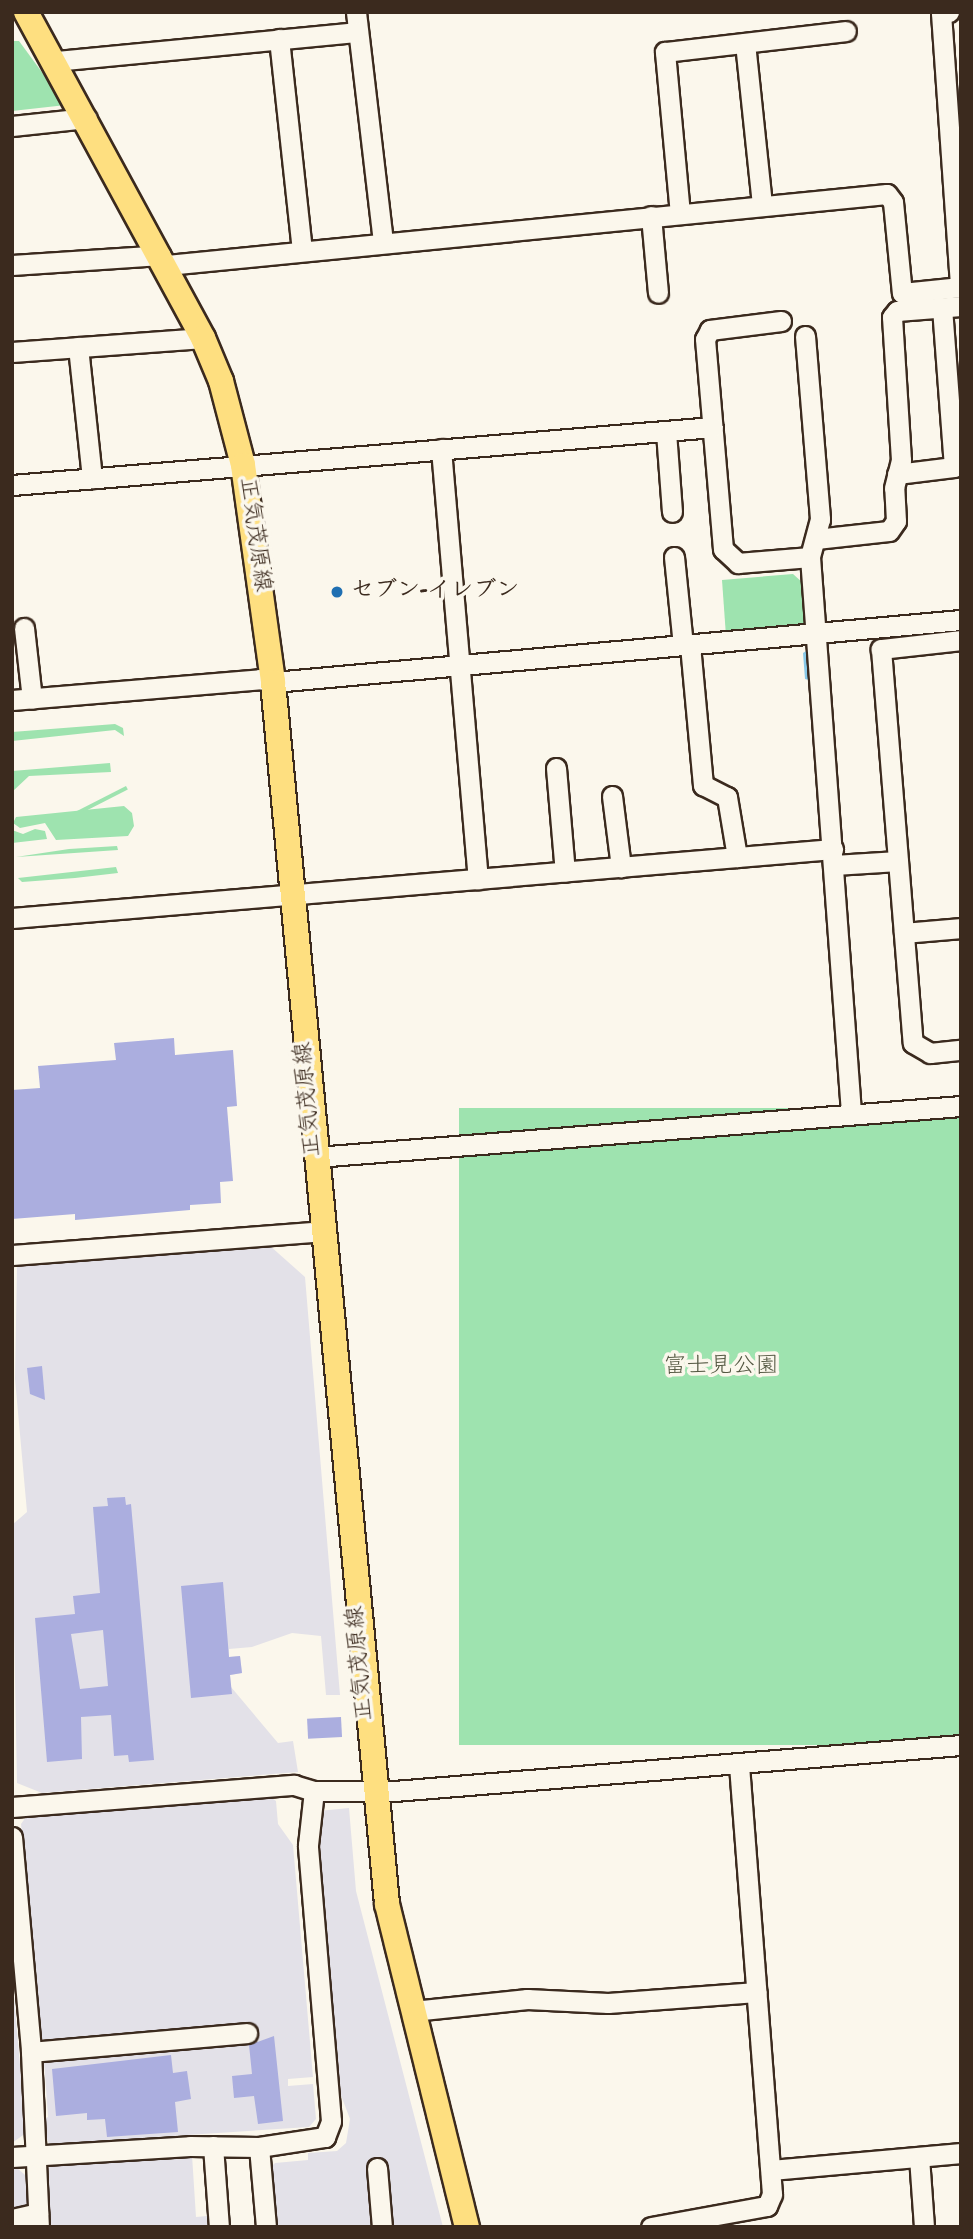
<!DOCTYPE html>
<meta charset="utf-8">
<style>
body{margin:0}
#map{position:relative;width:973px;height:2239px;overflow:hidden;background:#fbf7ec;font-family:"Gochi Hand","Klee One",sans-serif}
div>[style]{position:absolute}
.built>*{inset:0;background:#e3e1e8}
.green>*{inset:0;background:#9ee3af;transform-origin:0 0}
.water>*{inset:0;background:#87c8e7}
.building>*{inset:0;background:#abaedf;transform-origin:0 0}
.roads{filter:drop-shadow(2px 0 #3b2a1e) drop-shadow(-2px 0 #3b2a1e) drop-shadow(0 2px #3b2a1e) drop-shadow(0 -2px #3b2a1e)}
.minor>*{height:19px;margin:-9.5px;padding:0 9.5px;transform-origin:9.5px;border-radius:9.5px;background:#fbf7ec}
.major>*{height:24px;margin:-12px;padding:0 12px;transform-origin:12px;border-radius:12px;background:#fedf80}
.dots>*{width:19px;height:19px;translate:-50% -50%;box-sizing:border-box;border:4px solid #fbf7ec;border-radius:50%}
span{translate:-50% -50%;white-space:nowrap;text-align:center;line-height:1.15;-webkit-text-stroke:7px #fbf7ec;paint-order:stroke}
.street-label{font-size:23px;color:#3b2a1e}
.poi-label{font-size:23px;color:#3b2a1e;font-weight:700}
.left{translate:0 -50%;text-align:left}
.park-label{font-size:23px;color:#545842}
.frame{position:absolute;inset:0;border:14px solid #3b2a1e;pointer-events:none}
</style>
<div id="map">
<div class="built">
<i style="clip-path:polygon(269px 1245px,305px 1277px,340px 1695px,326px 1695px,321px 1636px,292px 1633px,252px 1647px,229px 1649px,229px 1657px,240px 1656px,242px 1673px,230px 1675px,231px 1687px,278px 1743px,293px 1741px,298px 1772px,42px 1793px,17px 1783px,12px 1525px,27px 1512px,15px 1379px,17px 1266px)"></i>
<i style="clip-path:polygon(270px 1797px,276px 1801px,278px 1824px,293px 1845px,313px 2077px,288px 2079px,288px 2086px,313px 2084px,316px 2119px,309px 2127px,49px 2144px,41px 2121px,48px 2117px,44px 2060px,248px 2042px,246px 2023px,41px 2040px,21px 1824px,26px 1817px)"></i>
<i style="clip-path:polygon(349px 1808px,356px 1891px,443px 2227px,276px 2227px,271px 2167px,275px 2163px,308px 2160px,308px 2153px,337px 2151px,346px 2143px,350px 2119px,339px 2090px,318px 1838px,319px 1811px)"></i>
<i style="clip-path:polygon(12px 1974px,26px 2133px,12px 2143px)"></i>
<i style="clip-path:polygon(192px 2155px,196px 2217px,207px 2216px,208px 2227px,47px 2227px,43px 2172px,51px 2166px)"></i>
<i style="clip-path:polygon(17px 2168px,25px 2175px,28px 2204px,12px 2215px,12px 2169px)"></i>
</div>
<div class="green">
<i style="clip-path:polygon(12px 41px,19px 41px,66px 105px,12px 111px)"></i>
<i style="clip-path:polygon(793px 574px,803px 583px,808px 629px,726px 636px,722px 580px)"></i>
<i style="clip-path:polygon(115px 724px,123px 728px,124px 736px,115px 730px,12px 741px,12px 732px)"></i>
<i style="clip-path:polygon(110px 763px,111px 772px,29px 776px,12px 792px,12px 771px)"></i>
<i style="left:126px;top:786px;width:4px;height:77px;rotate:63deg"></i>
<i style="clip-path:polygon(124px 806px,132px 813px,134px 826px,128px 836px,56px 840px,45px 823px,20px 828px,13px 823px,16px 817px)"></i>
<i style="clip-path:polygon(35px 829px,45px 831px,47px 839px,12px 843px,12px 830px,23px 834px)"></i>
<i style="clip-path:polygon(117px 846px,118px 850px,16px 857px,69px 849px)"></i>
<i style="clip-path:polygon(116px 867px,118px 873px,75px 878px,22px 882px,18px 878px)"></i>
<i style="left:961px;top:1108px;width:637px;height:502px;rotate:90deg"></i>
</div>
<div class="water">
<i style="clip-path:polygon(961px 628px,815px 646px,806px 654px,809px 680px,805px 679px,803px 653px,822px 641px)"></i>
</div>
<div class="building">
<i style="clip-path:polygon(174px 1038px,175px 1055px,233px 1050px,237px 1106px,227px 1107px,233px 1181px,220px 1182px,221px 1203px,190px 1205px,190px 1210px,75px 1220px,75px 1214px,12px 1219px,12px 1090px,40px 1088px,38px 1066px,116px 1060px,114px 1043px)"></i>
<i style="clip-path:polygon(42px 1366px,45px 1400px,30px 1394px,27px 1368px)"></i>
<i style="clip-path:polygon(evenodd,125px 1497px,126px 1505px,131px 1504px,154px 1760px,129px 1762px,128px 1755px,114px 1756px,111px 1715px,81px 1717px,82px 1759px,47px 1762px,35px 1618px,75px 1614px,73px 1596px,100px 1593px,93px 1507px,108px 1506px,107px 1498px,125px 1497px,103px 1630px,108px 1686px,80px 1689px,71px 1634px,103px 1630px)"></i>
<i style="clip-path:polygon(223px 1582px,229px 1657px,240px 1656px,242px 1673px,230px 1675px,232px 1694px,191px 1698px,181px 1586px)"></i>
<i style="left:341px;top:1717px;width:20px;height:34px;rotate:87deg"></i>
<i style="clip-path:polygon(274px 2036px,283px 2121px,258px 2124px,254px 2096px,234px 2098px,232px 2076px,252px 2074px,249px 2045px)"></i>
<i style="clip-path:polygon(171px 2055px,173px 2073px,187px 2071px,191px 2099px,175px 2102px,178px 2132px,107px 2137px,105px 2119px,87px 2120px,87px 2113px,56px 2116px,52px 2069px)"></i>
</div>
<div class="roads">
<div class="minor">
<i style="left:356px;top:12px;width:231px;rotate:83.3deg"></i>
<i style="left:949px;top:12px;width:8px;rotate:173deg"></i>
<i style="left:941px;top:13px;width:275px;rotate:86deg"></i>
<i style="left:279px;top:39px;width:212px;rotate:83.8deg"></i>
<i style="left:745px;top:43px;width:163px;rotate:84deg"></i>
<i style="left:56px;top:61px;width:302px;rotate:-5.5deg"></i>
<i style="left:12px;top:126px;width:75px;rotate:-6.1deg"></i>
<i style="left:680px;top:214px;width:163px;rotate:-95.3deg"></i>
<i style="left:665px;top:52px;width:182px;rotate:-6.6deg"></i>
<i style="left:651px;top:216px;width:77px;rotate:84.8deg"></i>
<i style="left:12px;top:265px;width:149px;rotate:-3.8deg"></i>
<i style="left:167px;top:265px;width:723px;rotate:-5.63deg"></i>
<i style="left:887px;top:194px;width:10px;rotate:53deg"></i>
<i style="left:893px;top:202px;width:91px;rotate:84.4deg"></i>
<i style="left:902px;top:293px;width:59px;rotate:-5.8deg"></i>
<i style="left:781px;top:321px;width:72px;rotate:172.8deg"></i>
<i style="left:710px;top:330px;width:10px;rotate:119deg"></i>
<i style="left:705px;top:339px;width:211px;rotate:85.1deg"></i>
<i style="left:723px;top:549px;width:21px;rotate:43deg"></i>
<i style="left:738px;top:563px;width:72px;rotate:-4.8deg"></i>
<i style="left:805px;top:336px;width:184px;rotate:85.3deg"></i>
<i style="left:820px;top:519px;width:39px;rotate:105deg"></i>
<i style="left:810px;top:557px;width:558px;rotate:85.78deg"></i>
<i style="left:78px;top:347px;width:132px;rotate:83.9deg"></i>
<i style="left:12px;top:352px;width:192px;rotate:-4.2deg"></i>
<i style="left:666px;top:432px;width:80px;rotate:85.7deg"></i>
<i style="left:441px;top:449px;width:432px;rotate:85.1deg"></i>
<i style="left:897px;top:474px;width:57px;rotate:-7deg"></i>
<i style="left:954px;top:467px;width:159px;rotate:-94.3deg"></i>
<i style="left:12px;top:485px;width:703px;rotate:-4.73deg"></i>
<i style="left:816px;top:539px;width:73px;rotate:-6.3deg"></i>
<i style="left:889px;top:531px;width:12px;rotate:-55deg"></i>
<i style="left:896px;top:521px;width:33px;rotate:-93deg"></i>
<i style="left:894px;top:488px;width:29px;rotate:-76deg"></i>
<i style="left:901px;top:460px;width:143px;rotate:-93.6deg"></i>
<i style="left:892px;top:317px;width:8px;rotate:-50deg"></i>
<i style="left:897px;top:311px;width:64px;rotate:-4.5deg"></i>
<i style="left:674px;top:557px;width:88px;rotate:84.2deg"></i>
<i style="left:24px;top:628px;width:71px;rotate:83.6deg"></i>
<i style="left:961px;top:640px;width:81px;rotate:173.6deg"></i>
<i style="left:881px;top:649px;width:395px;rotate:85.4deg"></i>
<i style="left:913px;top:1043px;width:20px;rotate:30deg"></i>
<i style="left:930px;top:1053px;width:31px;rotate:-6deg"></i>
<i style="left:690px;top:645px;width:141px;rotate:84.7deg"></i>
<i style="left:703px;top:785px;width:27px;rotate:27deg"></i>
<i style="left:727px;top:797px;width:61px;rotate:80.5deg"></i>
<i style="left:12px;top:700px;width:249px;rotate:-4.8deg"></i>
<i style="left:260px;top:679px;width:13px;rotate:13deg"></i>
<i style="left:273px;top:682px;width:691px;rotate:-5.15deg"></i>
<i style="left:556px;top:768px;width:104px;rotate:85.1deg"></i>
<i style="left:612px;top:796px;width:72px;rotate:82.8deg"></i>
<i style="left:834px;top:865px;width:64px;rotate:-3.6deg"></i>
<i style="left:12px;top:918px;width:824px;rotate:-4.8deg"></i>
<i style="left:904px;top:933px;width:57px;rotate:-5deg"></i>
<i style="left:316px;top:1157px;width:647px;rotate:-4.52deg"></i>
<i style="left:12px;top:1255px;width:311px;rotate:-4.4deg"></i>
<i style="left:12px;top:1807px;width:283px;rotate:-4.5deg"></i>
<i style="left:294px;top:1785px;width:21px;rotate:17deg"></i>
<i style="left:314px;top:1791px;width:80px"></i>
<i style="left:394px;top:1791px;width:569px;rotate:-4.64deg"></i>
<i style="left:12px;top:1837px;width:216px;rotate:84.9deg"></i>
<i style="left:31px;top:2052px;width:175px;rotate:87.4deg"></i>
<i style="left:413px;top:2011px;width:115px;rotate:-6deg"></i>
<i style="left:527px;top:1999px;width:81px;rotate:2.8deg"></i>
<i style="left:608px;top:2003px;width:149px;rotate:-4.2deg"></i>
<i style="left:31px;top:2052px;width:217px;rotate:-5deg"></i>
<i style="left:213px;top:2146px;width:81px;rotate:85.8deg"></i>
<i style="left:259px;top:2147px;width:80px;rotate:85deg"></i>
<i style="left:12px;top:2157px;width:178px;rotate:-3.5deg"></i>
<i style="left:190px;top:2146px;width:69px;rotate:0.8deg"></i>
<i style="left:259px;top:2147px;width:67px;rotate:-8.6deg"></i>
<i style="left:325px;top:2137px;width:17px;rotate:-69deg"></i>
<i style="left:331px;top:2121px;width:277px;rotate:-94.8deg"></i>
<i style="left:308px;top:1845px;width:54px;rotate:-83.7deg"></i>
<i style="left:919px;top:2157px;width:70px;rotate:85.9deg"></i>
<i style="left:377px;top:2168px;width:59px;rotate:85.2deg"></i>
<i style="left:771px;top:2170px;width:191px;rotate:-5.1deg"></i>
<i style="left:12px;top:2219px;width:27px;rotate:-13deg"></i>
<i style="left:651px;top:2227px;width:118px;rotate:-10.3deg"></i>
<i style="left:767px;top:2206px;width:13px;rotate:-67deg"></i>
<i style="left:772px;top:2194px;width:432px;rotate:-94.4deg"></i>
</div>
<div class="major">
<i style="left:26px;top:12px;width:371px;rotate:61.5deg"></i>
<i style="left:203px;top:338px;width:47px;rotate:67.3deg"></i>
<i style="left:221px;top:381px;width:87px;rotate:75.3deg"></i>
<i style="left:243px;top:465px;width:219px;rotate:82.1deg"></i>
<i style="left:273px;top:682px;width:1227px;rotate:84.67deg"></i>
<i style="left:387px;top:1904px;width:333px;rotate:76.1deg"></i>
</div>
</div>
<div class="dots">
<i style="left:337px;top:592px;background:#1f6fb2"></i>
</div>
<div class="street-label">
<span style="left:253px;top:535px;rotate:82deg">正気茂原線</span>
<span style="left:310px;top:1099px;rotate:-95deg">正気茂原線</span>
<span style="left:362px;top:1663px;rotate:-95deg">正気茂原線</span>
</div>
<div class="poi-label">
<span class="left" style="left:351px;top:592px">セブン-イレブン</span>
</div>
<div class="park-label">
<span style="left:721px;top:1368px">富士見公園</span>
</div>
<div class="frame"></div>
</div>
